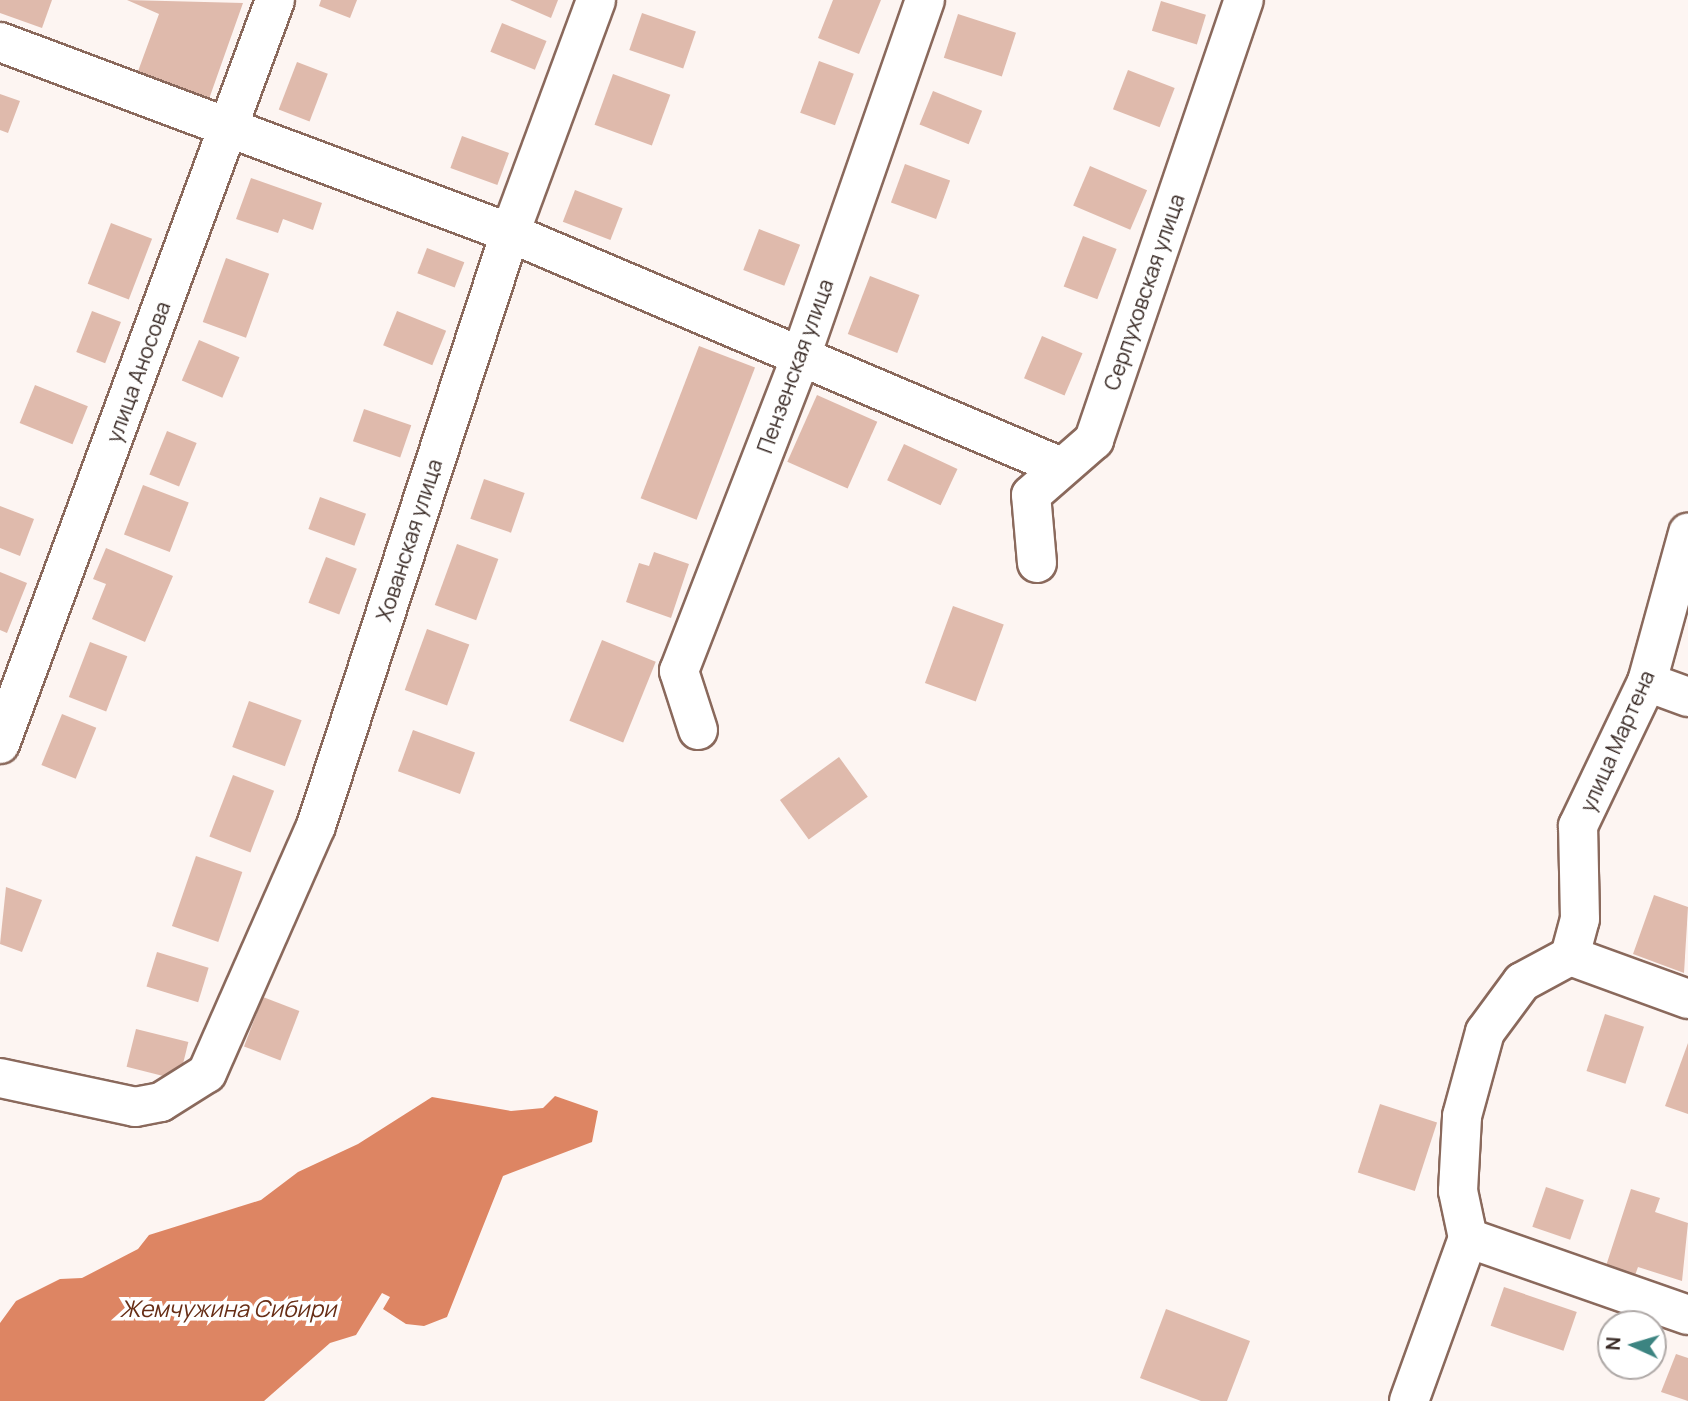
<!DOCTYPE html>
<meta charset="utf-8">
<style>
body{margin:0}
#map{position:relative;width:1688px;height:1401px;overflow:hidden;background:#fdf5f2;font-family:Manrope,sans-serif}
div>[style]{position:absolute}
.water>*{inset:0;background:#dd8563}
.building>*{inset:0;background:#dfbaac;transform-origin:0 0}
.roads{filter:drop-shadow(2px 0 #8a695c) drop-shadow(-2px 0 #8a695c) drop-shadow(0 2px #8a695c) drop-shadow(0 -2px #8a695c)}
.minor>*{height:38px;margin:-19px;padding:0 19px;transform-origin:19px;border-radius:19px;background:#fff}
span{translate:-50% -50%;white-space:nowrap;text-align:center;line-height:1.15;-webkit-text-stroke:7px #fff;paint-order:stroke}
.street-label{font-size:21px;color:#382924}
.water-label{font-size:23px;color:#672e16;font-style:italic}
.north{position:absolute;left:1597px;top:1310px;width:70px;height:70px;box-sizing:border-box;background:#fff;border:2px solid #afa9a7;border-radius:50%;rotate:274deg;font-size:19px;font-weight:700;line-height:28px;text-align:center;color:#382924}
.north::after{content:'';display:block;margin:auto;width:24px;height:32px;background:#3c8481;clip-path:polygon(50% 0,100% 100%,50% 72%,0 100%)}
</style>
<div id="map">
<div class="water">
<i style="clip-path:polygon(555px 1096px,598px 1111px,592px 1142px,503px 1176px,447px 1317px,424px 1326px,406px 1324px,383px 1309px,390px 1297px,382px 1293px,356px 1335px,330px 1343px,264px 1401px,0 1401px,0 1323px,16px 1301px,60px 1279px,82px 1278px,138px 1249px,149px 1235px,261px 1200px,298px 1172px,358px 1144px,432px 1097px,511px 1111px,543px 1108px)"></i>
</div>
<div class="building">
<i style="clip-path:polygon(0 0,52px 0,42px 28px,0 13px)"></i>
<i style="clip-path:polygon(127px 0,243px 3px,209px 99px,137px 74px,159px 14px)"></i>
<i style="clip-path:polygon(321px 0,357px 0,350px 18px,319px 6px)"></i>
<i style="clip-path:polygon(510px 0,558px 0,551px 18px)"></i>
<i style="clip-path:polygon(833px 0,881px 0,859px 54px,818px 38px)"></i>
<i style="left:1161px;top:1px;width:47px;height:31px;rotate:17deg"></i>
<i style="left:642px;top:13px;width:57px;height:39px;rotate:19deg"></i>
<i style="left:958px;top:14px;width:61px;height:46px;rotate:18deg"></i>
<i style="left:502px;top:23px;width:48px;height:31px;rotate:22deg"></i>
<i style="left:819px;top:61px;width:37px;height:55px;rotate:20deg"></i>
<i style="left:297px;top:62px;width:33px;height:51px;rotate:21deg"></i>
<i style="left:1128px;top:70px;width:50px;height:42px;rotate:21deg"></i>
<i style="left:613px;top:74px;width:61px;height:54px;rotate:20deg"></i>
<i style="left:933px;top:91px;width:53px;height:36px;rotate:22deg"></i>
<i style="clip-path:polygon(0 94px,20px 101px,8px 133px,0 130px)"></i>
<i style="left:462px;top:136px;width:50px;height:34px;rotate:20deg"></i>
<i style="left:905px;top:164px;width:48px;height:41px;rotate:20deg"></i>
<i style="left:1090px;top:166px;width:62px;height:43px;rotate:23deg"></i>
<i style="clip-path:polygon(251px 178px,322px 203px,313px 230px,283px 219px,278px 233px,236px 219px)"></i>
<i style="left:575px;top:190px;width:51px;height:34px;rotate:21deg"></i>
<i style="left:111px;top:223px;width:44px;height:65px;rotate:21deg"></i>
<i style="left:759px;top:229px;width:44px;height:44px;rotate:21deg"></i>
<i style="left:1083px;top:236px;width:36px;height:54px;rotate:21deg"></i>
<i style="left:427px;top:248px;width:40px;height:27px;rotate:21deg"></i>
<i style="left:226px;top:258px;width:46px;height:68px;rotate:20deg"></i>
<i style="left:870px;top:276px;width:53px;height:62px;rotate:21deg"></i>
<i style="left:92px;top:311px;width:31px;height:44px;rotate:21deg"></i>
<i style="left:397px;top:311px;width:53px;height:37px;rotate:22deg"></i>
<i style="left:1042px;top:336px;width:44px;height:46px;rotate:23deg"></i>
<i style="left:199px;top:340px;width:44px;height:44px;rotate:23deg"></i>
<i style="left:699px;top:346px;width:60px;height:163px;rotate:21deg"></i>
<i style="left:35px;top:385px;width:57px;height:41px;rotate:22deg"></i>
<i style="left:817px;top:395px;width:66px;height:73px;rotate:24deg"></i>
<i style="left:364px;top:409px;width:50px;height:34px;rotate:19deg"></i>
<i style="left:167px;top:431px;width:32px;height:47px;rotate:22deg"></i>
<i style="left:904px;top:444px;width:59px;height:40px;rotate:25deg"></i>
<i style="left:484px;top:479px;width:43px;height:42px;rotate:19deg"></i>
<i style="left:143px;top:485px;width:49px;height:53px;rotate:21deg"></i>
<i style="left:320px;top:497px;width:49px;height:34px;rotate:20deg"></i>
<i style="clip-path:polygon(0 506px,34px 519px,20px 556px,0 548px)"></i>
<i style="left:457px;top:544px;width:44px;height:65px;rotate:20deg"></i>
<i style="clip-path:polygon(106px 548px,173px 576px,145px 642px,92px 619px,106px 584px,93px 579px)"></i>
<i style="clip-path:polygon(654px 552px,689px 564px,671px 618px,626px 602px,639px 563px,649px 566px)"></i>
<i style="left:326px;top:557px;width:33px;height:49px;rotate:21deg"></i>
<i style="clip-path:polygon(0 572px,27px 583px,7px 633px,0 630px)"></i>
<i style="left:953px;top:606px;width:54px;height:82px;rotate:20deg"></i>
<i style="left:427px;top:629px;width:45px;height:65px;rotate:20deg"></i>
<i style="left:602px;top:640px;width:58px;height:87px;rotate:22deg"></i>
<i style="left:90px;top:642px;width:40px;height:59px;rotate:21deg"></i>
<i style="left:249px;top:701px;width:56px;height:49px;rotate:20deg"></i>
<i style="left:62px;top:714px;width:37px;height:55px;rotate:22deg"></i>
<i style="left:413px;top:730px;width:66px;height:44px;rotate:20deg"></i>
<i style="left:839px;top:757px;width:49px;height:73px;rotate:54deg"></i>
<i style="left:233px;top:775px;width:44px;height:66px;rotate:21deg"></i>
<i style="left:196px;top:856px;width:49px;height:74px;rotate:19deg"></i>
<i style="clip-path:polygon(6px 887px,42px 900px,22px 952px,0 944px)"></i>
<i style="clip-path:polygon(1654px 895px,1688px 907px,1684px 973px,1633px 954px)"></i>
<i style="left:157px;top:952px;width:54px;height:36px;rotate:17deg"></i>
<i style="left:263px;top:997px;width:39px;height:53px;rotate:21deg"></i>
<i style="left:1605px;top:1014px;width:41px;height:60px;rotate:18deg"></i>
<i style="left:136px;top:1029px;width:54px;height:39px;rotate:14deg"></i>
<i style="clip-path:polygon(1688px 1043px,1688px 1114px,1665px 1106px)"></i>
<i style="left:1380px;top:1104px;width:60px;height:72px;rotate:18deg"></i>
<i style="left:1546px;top:1187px;width:40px;height:42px;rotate:19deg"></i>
<i style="clip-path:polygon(1631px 1189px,1660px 1198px,1655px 1212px,1688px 1223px,1682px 1281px,1638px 1267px,1633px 1281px,1604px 1272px)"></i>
<i style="left:1504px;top:1287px;width:77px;height:41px;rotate:19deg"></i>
<i style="clip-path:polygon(1166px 1309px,1250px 1341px,1227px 1401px,1201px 1401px,1140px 1378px)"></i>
<i style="clip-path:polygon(1676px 1354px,1688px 1358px,1688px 1401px,1661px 1392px)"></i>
</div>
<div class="roads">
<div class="minor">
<i style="left:0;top:42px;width:545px;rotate:20.53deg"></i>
<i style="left:510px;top:233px;width:596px;rotate:23deg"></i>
<i style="left:1037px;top:563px;width:68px;rotate:-95deg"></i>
<i style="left:1031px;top:495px;width:84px;rotate:-41.1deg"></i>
<i style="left:1094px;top:440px;width:465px;rotate:-71.2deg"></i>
<i style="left:1647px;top:682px;width:44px;rotate:20.1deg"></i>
<i style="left:698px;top:730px;width:62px;rotate:-107.9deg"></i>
<i style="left:679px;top:671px;width:338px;rotate:-68.8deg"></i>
<i style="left:801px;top:356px;width:377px;rotate:-70.8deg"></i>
<i style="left:0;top:744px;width:793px;rotate:-69.71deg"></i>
<i style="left:1570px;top:956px;width:126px;rotate:20deg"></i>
<i style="left:0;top:1078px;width:138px;rotate:12.1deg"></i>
<i style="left:135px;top:1107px;width:26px;rotate:-11deg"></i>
<i style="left:161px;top:1102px;width:54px;rotate:-32.2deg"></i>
<i style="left:207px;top:1073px;width:270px;rotate:-66.2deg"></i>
<i style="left:316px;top:826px;width:624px;rotate:-71.88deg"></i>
<i style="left:510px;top:233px;width:248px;rotate:-69.7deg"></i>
<i style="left:1468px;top:1238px;width:233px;rotate:19.3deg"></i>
<i style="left:1409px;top:1401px;width:173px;rotate:-70.1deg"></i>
<i style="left:1468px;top:1238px;width:48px;rotate:-102deg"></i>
<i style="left:1458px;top:1191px;width:75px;rotate:-86.9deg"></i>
<i style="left:1462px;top:1116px;width:87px;rotate:-74.7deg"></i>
<i style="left:1485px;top:1032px;width:62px;rotate:-53.5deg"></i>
<i style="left:1522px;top:982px;width:55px;rotate:-28.4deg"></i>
<i style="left:1570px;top:956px;width:38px;rotate:-75deg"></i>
<i style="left:1580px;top:919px;width:93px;rotate:-91.2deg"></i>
<i style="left:1578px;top:826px;width:160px;rotate:-64.4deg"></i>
<i style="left:1647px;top:682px;width:155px;rotate:-74.6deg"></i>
</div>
</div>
<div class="street-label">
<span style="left:1144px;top:292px;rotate:-71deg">Серпуховская улица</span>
<span style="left:795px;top:366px;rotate:-70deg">Пензенская улица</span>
<span style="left:138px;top:372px;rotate:-70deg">улица Аносова</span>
<span style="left:409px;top:540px;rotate:-72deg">Хованская улица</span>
<span style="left:1617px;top:741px;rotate:-66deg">улица Мартена</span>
</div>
<div class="water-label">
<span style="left:228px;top:1308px">Жемчужина Сибири</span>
</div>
<div class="north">N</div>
</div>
